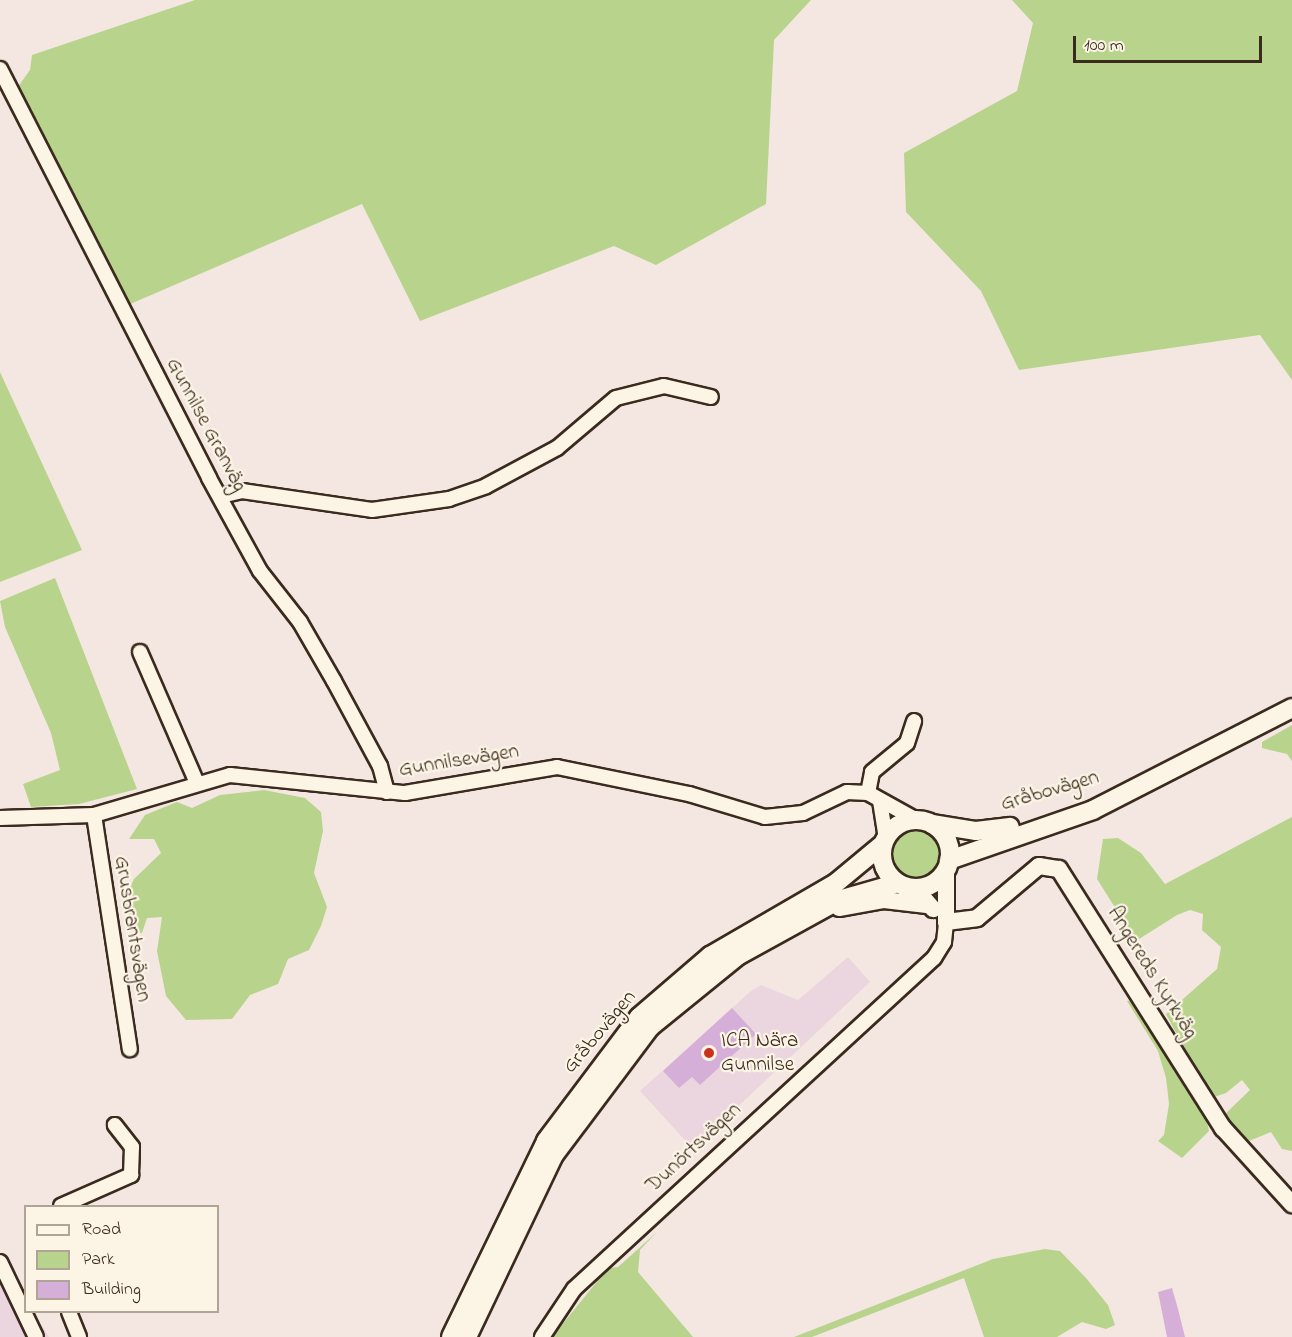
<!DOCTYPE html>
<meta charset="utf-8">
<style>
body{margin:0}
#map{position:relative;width:1292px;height:1337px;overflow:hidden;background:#f4e7e2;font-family:"Indie Flower",sans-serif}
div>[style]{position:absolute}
.built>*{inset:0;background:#ebd6df}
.green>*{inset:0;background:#b8d48c}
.round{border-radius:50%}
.building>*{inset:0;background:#d5afd8}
.roads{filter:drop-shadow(2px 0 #3b2a1e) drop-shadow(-2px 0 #3b2a1e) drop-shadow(0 2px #3b2a1e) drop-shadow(0 -2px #3b2a1e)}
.minor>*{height:14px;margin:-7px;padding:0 7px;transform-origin:7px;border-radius:7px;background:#fcf5e5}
.tertiary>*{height:16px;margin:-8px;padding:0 8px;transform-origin:8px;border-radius:8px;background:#fcf5e5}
.secondary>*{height:18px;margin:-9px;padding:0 9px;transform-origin:9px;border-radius:9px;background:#fcf5e5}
.secondary>.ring{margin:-9px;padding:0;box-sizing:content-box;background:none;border:18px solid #fcf5e5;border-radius:50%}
.dots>*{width:16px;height:16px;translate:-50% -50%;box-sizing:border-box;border:3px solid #fcf5e5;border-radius:50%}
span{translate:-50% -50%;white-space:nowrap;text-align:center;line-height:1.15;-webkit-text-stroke:4.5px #fcf5e5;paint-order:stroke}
.street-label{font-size:21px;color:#3b2a1e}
.poi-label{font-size:21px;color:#3b2a1e}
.left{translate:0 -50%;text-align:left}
.legend{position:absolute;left:24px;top:1205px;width:195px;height:108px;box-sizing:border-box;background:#fcf5e5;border:2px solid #afa495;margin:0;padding:8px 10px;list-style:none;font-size:18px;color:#3b2a1e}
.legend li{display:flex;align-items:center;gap:12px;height:30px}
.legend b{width:30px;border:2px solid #afa495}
.scale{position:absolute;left:1073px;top:36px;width:189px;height:27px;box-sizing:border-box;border:3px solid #3b2a1e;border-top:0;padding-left:8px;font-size:18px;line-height:21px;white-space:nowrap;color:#3b2a1e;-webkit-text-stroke:4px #fcf5e5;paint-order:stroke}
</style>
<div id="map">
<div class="built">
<i style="clip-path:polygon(848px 957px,870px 982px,693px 1149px,640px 1091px,751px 991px,761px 985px,798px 1000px)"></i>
<i style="clip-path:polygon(0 1271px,26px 1312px,33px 1312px,49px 1337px,0 1337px)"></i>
</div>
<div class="green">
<i style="clip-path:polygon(195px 0,811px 0,774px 40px,766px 204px,656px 265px,614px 246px,420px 321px,362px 204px,128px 305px,17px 88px,30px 70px,32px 55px)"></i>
<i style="clip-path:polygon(1012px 0,1292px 0,1292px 380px,1260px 335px,1019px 370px,981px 291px,906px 212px,904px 153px,1017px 91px,1033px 23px)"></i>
<i style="clip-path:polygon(0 372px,82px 550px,0 582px)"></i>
<i style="clip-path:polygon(55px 578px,137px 789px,79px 804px,31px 807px,23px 784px,60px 770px,51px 733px,5px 627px,0 601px)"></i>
<i style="clip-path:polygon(1292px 725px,1292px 761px,1287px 754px,1262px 748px,1262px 742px)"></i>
<i style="clip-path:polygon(264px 790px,305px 798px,321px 812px,323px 831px,314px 873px,327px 907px,321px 926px,309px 950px,288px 959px,278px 984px,250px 995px,232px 1019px,186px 1020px,166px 996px,157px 951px,162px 917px,147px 918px,142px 933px,134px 933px,122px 905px,134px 879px,161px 853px,154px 839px,129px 839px,145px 815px,177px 802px,192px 808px,220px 795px)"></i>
<i style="clip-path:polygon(1292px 817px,1292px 1151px,1282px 1149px,1271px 1132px,1244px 1143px,1223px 1116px,1250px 1090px,1242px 1080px,1226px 1093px,1214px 1097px,1208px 1093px,1166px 1014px,1217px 969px,1221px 947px,1202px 930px,1203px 914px,1190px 910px,1177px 915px,1136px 941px,1097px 879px,1103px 839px,1118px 838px,1141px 853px,1165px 884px)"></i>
<i class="round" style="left:890px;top:829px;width:52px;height:52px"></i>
<i style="clip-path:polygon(1134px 1000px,1207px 1122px,1209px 1131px,1182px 1158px,1158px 1141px,1164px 1135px,1169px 1104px,1166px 1078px,1158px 1051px,1127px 1001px)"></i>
<i style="clip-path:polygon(657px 1232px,640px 1250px,638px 1272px,693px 1337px,552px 1337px,608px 1268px,618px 1267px)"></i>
<i style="clip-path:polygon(1045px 1249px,1060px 1251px,1086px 1278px,1108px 1305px,1115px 1325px,1106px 1329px,1082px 1322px,1057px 1337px,984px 1337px,964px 1278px,812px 1337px,794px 1337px,993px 1259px)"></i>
</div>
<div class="building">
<i style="clip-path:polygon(732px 1008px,756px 1034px,700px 1085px,692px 1077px,679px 1088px,663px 1071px)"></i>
<i style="clip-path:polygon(1172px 1288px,1178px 1309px,1185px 1337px,1167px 1337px,1158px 1292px)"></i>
</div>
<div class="roads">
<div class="minor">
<i style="left:0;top:69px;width:459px;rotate:62.9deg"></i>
<i style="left:209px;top:478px;width:106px;rotate:61.3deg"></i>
<i style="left:260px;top:571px;width:65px;rotate:51.9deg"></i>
<i style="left:300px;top:622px;width:68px;rotate:60deg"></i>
<i style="left:334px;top:681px;width:97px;rotate:61.6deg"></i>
<i style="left:380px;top:766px;width:27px;rotate:75deg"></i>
<i style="left:221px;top:496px;width:22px;rotate:-13deg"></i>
<i style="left:242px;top:491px;width:131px;rotate:8.3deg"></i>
<i style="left:372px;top:510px;width:78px;rotate:-8.1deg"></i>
<i style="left:449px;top:499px;width:39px;rotate:-19deg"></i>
<i style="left:486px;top:486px;width:81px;rotate:-28.2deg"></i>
<i style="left:557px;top:448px;width:77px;rotate:-40.3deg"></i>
<i style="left:616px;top:398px;width:49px;rotate:-14deg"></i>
<i style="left:664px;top:386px;width:48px;rotate:13.2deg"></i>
<i style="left:140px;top:652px;width:141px;rotate:66.5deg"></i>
<i style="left:868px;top:793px;width:21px;rotate:-79deg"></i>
<i style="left:872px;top:772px;width:45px;rotate:-39.6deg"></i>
<i style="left:907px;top:743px;width:23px;rotate:-72deg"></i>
<i style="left:880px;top:801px;width:36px;rotate:81deg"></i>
<i style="left:94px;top:815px;width:237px;rotate:81.3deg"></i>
<i style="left:0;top:818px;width:94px;rotate:-1.8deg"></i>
<i style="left:94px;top:815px;width:142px;rotate:-16.4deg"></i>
<i style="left:230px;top:775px;width:176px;rotate:5.9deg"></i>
<i style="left:405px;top:793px;width:154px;rotate:-9.7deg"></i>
<i style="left:557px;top:767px;width:135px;rotate:11.6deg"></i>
<i style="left:689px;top:794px;width:79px;rotate:16.8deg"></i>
<i style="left:765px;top:817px;width:38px;rotate:-6deg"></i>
<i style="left:803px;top:813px;width:49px;rotate:-25.5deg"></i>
<i style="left:847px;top:792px;width:21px;rotate:3deg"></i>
<i style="left:868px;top:793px;width:56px;rotate:28.9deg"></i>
<i style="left:61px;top:1206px;width:77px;rotate:-23.9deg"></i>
<i style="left:131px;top:1175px;width:28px;rotate:-88deg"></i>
<i style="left:132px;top:1147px;width:28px;rotate:-128deg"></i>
<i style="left:0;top:1262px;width:83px;rotate:64.4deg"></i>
<i style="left:69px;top:1312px;width:27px;rotate:68deg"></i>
<i style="left:542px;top:1337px;width:58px;rotate:-56.3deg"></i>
<i style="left:574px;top:1289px;width:489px;rotate:-42.6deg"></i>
<i style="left:934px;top:958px;width:19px;rotate:-58deg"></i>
<i style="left:944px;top:942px;width:20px;rotate:-84deg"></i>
</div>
<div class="tertiary">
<i style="left:946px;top:870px;width:52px;rotate:90deg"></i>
<i style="left:946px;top:922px;width:31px;rotate:-7deg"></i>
<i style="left:977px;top:918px;width:81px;rotate:-40deg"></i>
<i style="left:1039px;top:866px;width:20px;rotate:9deg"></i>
<i style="left:1059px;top:869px;width:307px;rotate:57.7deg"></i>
<i style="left:1223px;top:1128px;width:103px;rotate:47.8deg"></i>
<i style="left:915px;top:888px;width:28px;rotate:49deg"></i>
<i style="left:839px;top:908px;width:46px;rotate:-10.1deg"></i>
<i style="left:884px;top:900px;width:43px;rotate:6.6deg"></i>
</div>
<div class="secondary">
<i class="ring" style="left:882px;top:820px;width:50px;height:50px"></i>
<i style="left:932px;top:824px;width:45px;rotate:9deg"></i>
<i style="left:976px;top:831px;width:34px;rotate:-7deg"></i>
<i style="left:949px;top:860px;width:152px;rotate:-19.1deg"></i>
<i style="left:1093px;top:810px;width:224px;rotate:-27.1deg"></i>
<i style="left:451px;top:1337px;width:218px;rotate:-64.1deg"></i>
<i style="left:546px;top:1141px;width:155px;rotate:-53.1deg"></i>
<i style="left:639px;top:1017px;width:94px;rotate:-40.7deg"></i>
<i style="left:710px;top:956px;width:146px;rotate:-30.1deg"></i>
<i style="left:836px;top:883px;width:61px;rotate:-39.7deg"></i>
<i style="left:467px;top:1337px;width:202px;rotate:-64.5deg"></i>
<i style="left:554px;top:1155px;width:160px;rotate:-53.1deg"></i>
<i style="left:650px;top:1027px;width:114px;rotate:-39deg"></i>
<i style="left:739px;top:955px;width:114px;rotate:-28.8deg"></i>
<i style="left:839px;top:900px;width:61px;rotate:-16.1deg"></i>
</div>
</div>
<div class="dots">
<i style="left:709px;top:1053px;background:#c8321e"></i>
</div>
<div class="street-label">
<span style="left:206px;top:425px;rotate:62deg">Gunnilse Granväg</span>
<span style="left:459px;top:761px;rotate:-9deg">Gunnilsevägen</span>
<span style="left:1050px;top:791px;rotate:-16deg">Gråbovägen</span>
<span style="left:132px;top:929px;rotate:81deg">Grusbrantsvägen</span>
<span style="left:1152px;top:973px;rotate:58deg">Angereds Kyrkväg</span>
<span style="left:600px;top:1032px;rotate:-50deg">Gråbovägen</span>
<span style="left:694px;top:1148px;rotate:-43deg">Dunörtsvägen</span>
</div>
<div class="poi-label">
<span class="left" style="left:721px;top:1053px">ICA Nära<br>Gunnilse</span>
</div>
<ul class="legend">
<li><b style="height:8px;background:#fcf5e5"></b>Road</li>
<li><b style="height:16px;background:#b8d48c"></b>Park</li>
<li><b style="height:16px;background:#d5afd8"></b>Building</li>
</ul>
<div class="scale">100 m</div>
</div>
